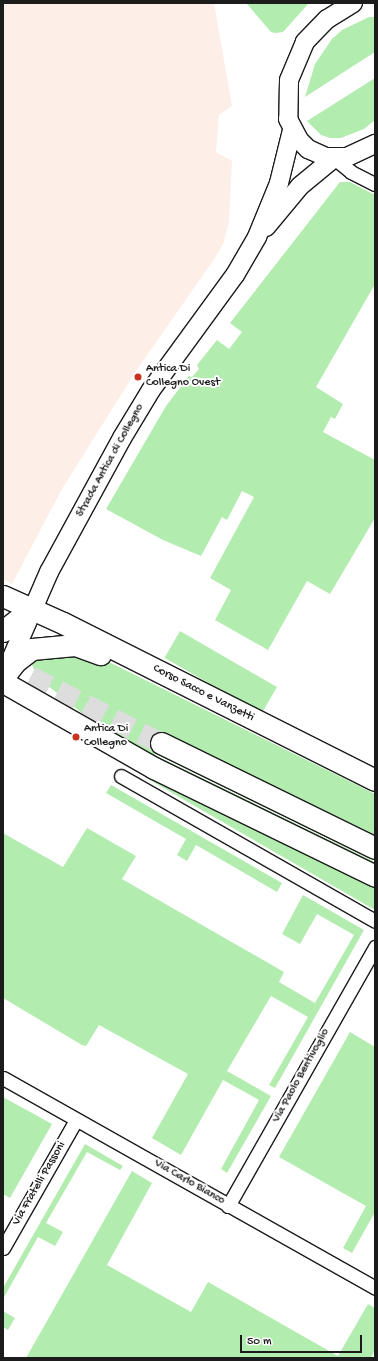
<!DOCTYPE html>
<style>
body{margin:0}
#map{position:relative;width:378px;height:1361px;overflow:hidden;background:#fff;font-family:"Gochi Hand",sans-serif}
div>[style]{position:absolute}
.built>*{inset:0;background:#feeee8}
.green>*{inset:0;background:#b3ecaf;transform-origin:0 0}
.primary-tunnel>*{height:21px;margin-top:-10.5px;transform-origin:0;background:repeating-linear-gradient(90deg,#ddd 0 21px,transparent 0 31px)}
.roads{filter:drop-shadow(1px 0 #1c1c1c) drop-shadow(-1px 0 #1c1c1c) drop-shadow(0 1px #1c1c1c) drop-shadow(0 -1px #1c1c1c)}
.street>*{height:13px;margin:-6.5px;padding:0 6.5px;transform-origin:6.5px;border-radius:6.5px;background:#fff}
.secondary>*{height:18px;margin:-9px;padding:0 9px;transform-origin:9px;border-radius:9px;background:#fff}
.primary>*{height:21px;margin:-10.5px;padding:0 10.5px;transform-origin:10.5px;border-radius:10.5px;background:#fff}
.dots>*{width:11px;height:11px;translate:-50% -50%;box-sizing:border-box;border:2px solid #fff;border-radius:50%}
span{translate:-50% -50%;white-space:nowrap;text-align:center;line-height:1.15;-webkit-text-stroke:4px #fff;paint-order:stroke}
.poi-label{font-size:12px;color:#1c1c1c}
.left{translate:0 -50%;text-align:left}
.street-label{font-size:12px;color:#1c1c1c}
.frame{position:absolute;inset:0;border:4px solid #1c1c1c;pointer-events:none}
.scale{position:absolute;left:240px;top:1335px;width:122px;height:18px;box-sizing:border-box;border:2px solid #1c1c1c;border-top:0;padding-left:5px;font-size:12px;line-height:14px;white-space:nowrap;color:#1c1c1c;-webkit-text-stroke:3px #fff;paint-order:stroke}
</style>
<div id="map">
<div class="built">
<i style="clip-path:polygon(3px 3px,214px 3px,232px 106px,219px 115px,216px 152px,232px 161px,229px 222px,224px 242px,215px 258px,136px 371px,62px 489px,12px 584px,3px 579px)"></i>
</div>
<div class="green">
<i style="clip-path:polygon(246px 3px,309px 3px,283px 32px,275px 33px,271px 32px)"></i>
<i style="clip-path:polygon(369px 17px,375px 17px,375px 52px,305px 97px,315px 64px,332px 39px,342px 30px)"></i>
<i style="clip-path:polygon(375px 78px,375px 120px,364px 129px,341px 138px,330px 138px,321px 135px,307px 121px)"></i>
<i style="clip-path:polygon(340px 182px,350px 182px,375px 195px,375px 284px,316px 387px,343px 404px,335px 419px,331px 417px,323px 432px,375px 460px,375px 518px,330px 594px,307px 581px,268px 650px,215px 620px,231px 590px,210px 578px,254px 497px,242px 491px,227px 520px,222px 517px,201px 556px,163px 540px,106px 509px,166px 406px,189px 376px,192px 377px,199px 369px,197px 365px,217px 340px,229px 349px,242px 332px,230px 323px)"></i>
<i style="left:180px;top:631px;width:112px;height:31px;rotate:30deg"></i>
<i style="clip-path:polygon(78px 651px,107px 661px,375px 794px,375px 835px,166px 734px,155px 755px,375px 862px,375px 867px,158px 761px,89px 719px,36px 676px,32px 664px,35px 658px)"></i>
<i style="clip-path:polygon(150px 775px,375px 886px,375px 910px,148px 779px)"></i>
<i style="clip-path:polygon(111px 785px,282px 883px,277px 892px,196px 845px,187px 861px,177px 855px,186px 839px,106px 793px)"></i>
<i style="clip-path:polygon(87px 828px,136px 856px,122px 879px,284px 972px,279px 982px,315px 1003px,354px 935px,317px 914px,300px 944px,282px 934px,303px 895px,364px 930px,275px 1088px,269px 1085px,308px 1017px,271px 996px,227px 1071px,271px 1096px,227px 1173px,221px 1169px,259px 1100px,223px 1080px,181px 1155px,152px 1138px,188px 1074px,99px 1025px,86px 1046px,82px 1045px,3px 998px,3px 833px,63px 867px)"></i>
<i style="clip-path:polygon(350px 1032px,375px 1047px,375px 1212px,352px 1253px,343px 1248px,366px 1206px,279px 1157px)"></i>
<i style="clip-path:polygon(3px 1097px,52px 1124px,10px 1198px,3px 1194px)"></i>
<i style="clip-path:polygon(85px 1144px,123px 1166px,120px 1170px,87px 1152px,46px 1223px,63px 1232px,55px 1246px,38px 1237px,3px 1299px,3px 1288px)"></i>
<i style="clip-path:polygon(132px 1171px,152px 1183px,107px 1265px,191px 1312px,208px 1282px,338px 1356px,368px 1304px,375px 1308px,375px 1350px,371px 1358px,26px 1358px)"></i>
<i style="clip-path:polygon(3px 1311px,15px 1318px,8px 1330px,3px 1327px)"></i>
</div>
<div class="primary-tunnel">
<i style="left:3px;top:662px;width:178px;rotate:27.1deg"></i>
</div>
<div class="roads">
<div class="street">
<i style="left:334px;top:158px;width:22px;rotate:39deg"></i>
<i style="left:351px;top:172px;width:27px;rotate:27deg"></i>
<i style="left:121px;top:776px;width:292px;rotate:29.7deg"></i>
<i style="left:3px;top:1078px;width:427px;rotate:29.4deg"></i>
<i style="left:228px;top:1206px;width:298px;rotate:-60.4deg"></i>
<i style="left:3px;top:1248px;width:147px;rotate:-60.3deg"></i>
</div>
<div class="secondary">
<i style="left:353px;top:3px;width:31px;rotate:148deg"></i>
<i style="left:327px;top:19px;width:32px;rotate:134deg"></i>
<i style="left:305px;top:42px;width:41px;rotate:112.8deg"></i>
<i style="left:289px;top:80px;width:39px;rotate:91deg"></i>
<i style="left:288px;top:119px;width:24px;rotate:62deg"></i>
<i style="left:299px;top:140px;width:13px;rotate:45deg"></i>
<i style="left:308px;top:149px;width:20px;rotate:24deg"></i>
<i style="left:326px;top:157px;width:21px"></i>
<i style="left:347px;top:157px;width:31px;rotate:-25deg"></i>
<i style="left:266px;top:227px;width:53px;rotate:-50.3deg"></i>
<i style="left:300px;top:186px;width:44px;rotate:-39.5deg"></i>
<i style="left:6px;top:671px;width:108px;rotate:-66.5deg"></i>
<i style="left:49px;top:572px;width:153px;rotate:-61.4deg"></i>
<i style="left:122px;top:438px;width:56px;rotate:-58.9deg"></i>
<i style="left:151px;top:390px;width:142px;rotate:-53.9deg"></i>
<i style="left:235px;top:275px;width:44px;rotate:-59.9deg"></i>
<i style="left:257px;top:237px;width:58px;rotate:-67.8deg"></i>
<i style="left:279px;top:183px;width:55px;rotate:-76.2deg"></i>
</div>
<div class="primary">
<i style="left:3px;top:596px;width:66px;rotate:24.2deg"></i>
<i style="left:63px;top:623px;width:349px;rotate:26.7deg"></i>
<i style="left:3px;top:631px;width:36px;rotate:-38deg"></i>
<i style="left:5px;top:675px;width:18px;rotate:-52deg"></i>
<i style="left:16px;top:661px;width:20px;rotate:-37deg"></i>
<i style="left:32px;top:649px;width:43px;rotate:-5.3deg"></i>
<i style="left:75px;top:645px;width:27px;rotate:20deg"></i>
<i style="left:3px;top:682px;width:174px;rotate:29.7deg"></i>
<i style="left:154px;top:768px;width:246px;rotate:26deg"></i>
<i style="left:161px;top:743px;width:238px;rotate:26.1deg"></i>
</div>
</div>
<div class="dots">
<i style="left:138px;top:377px;background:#c8321e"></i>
<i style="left:76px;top:737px;background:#c8321e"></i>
</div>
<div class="poi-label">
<span class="left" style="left:146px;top:377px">Antica Di<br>Collegno Ovest</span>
<span class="left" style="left:84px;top:737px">Antica Di<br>Collegno</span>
</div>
<div class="street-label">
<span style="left:111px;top:461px;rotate:-61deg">Strada Antica di Collegno</span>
<span style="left:203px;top:694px;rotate:27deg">Corso Sacco e Vanzetti</span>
<span style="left:302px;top:1076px;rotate:-61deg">Via Paolo Bentivoglio</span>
<span style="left:189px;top:1183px;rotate:30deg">Via Carlo Bianco</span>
<span style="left:40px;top:1184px;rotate:-60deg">Via Fratelli Passoni</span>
</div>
<div class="frame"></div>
<div class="scale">50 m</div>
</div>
